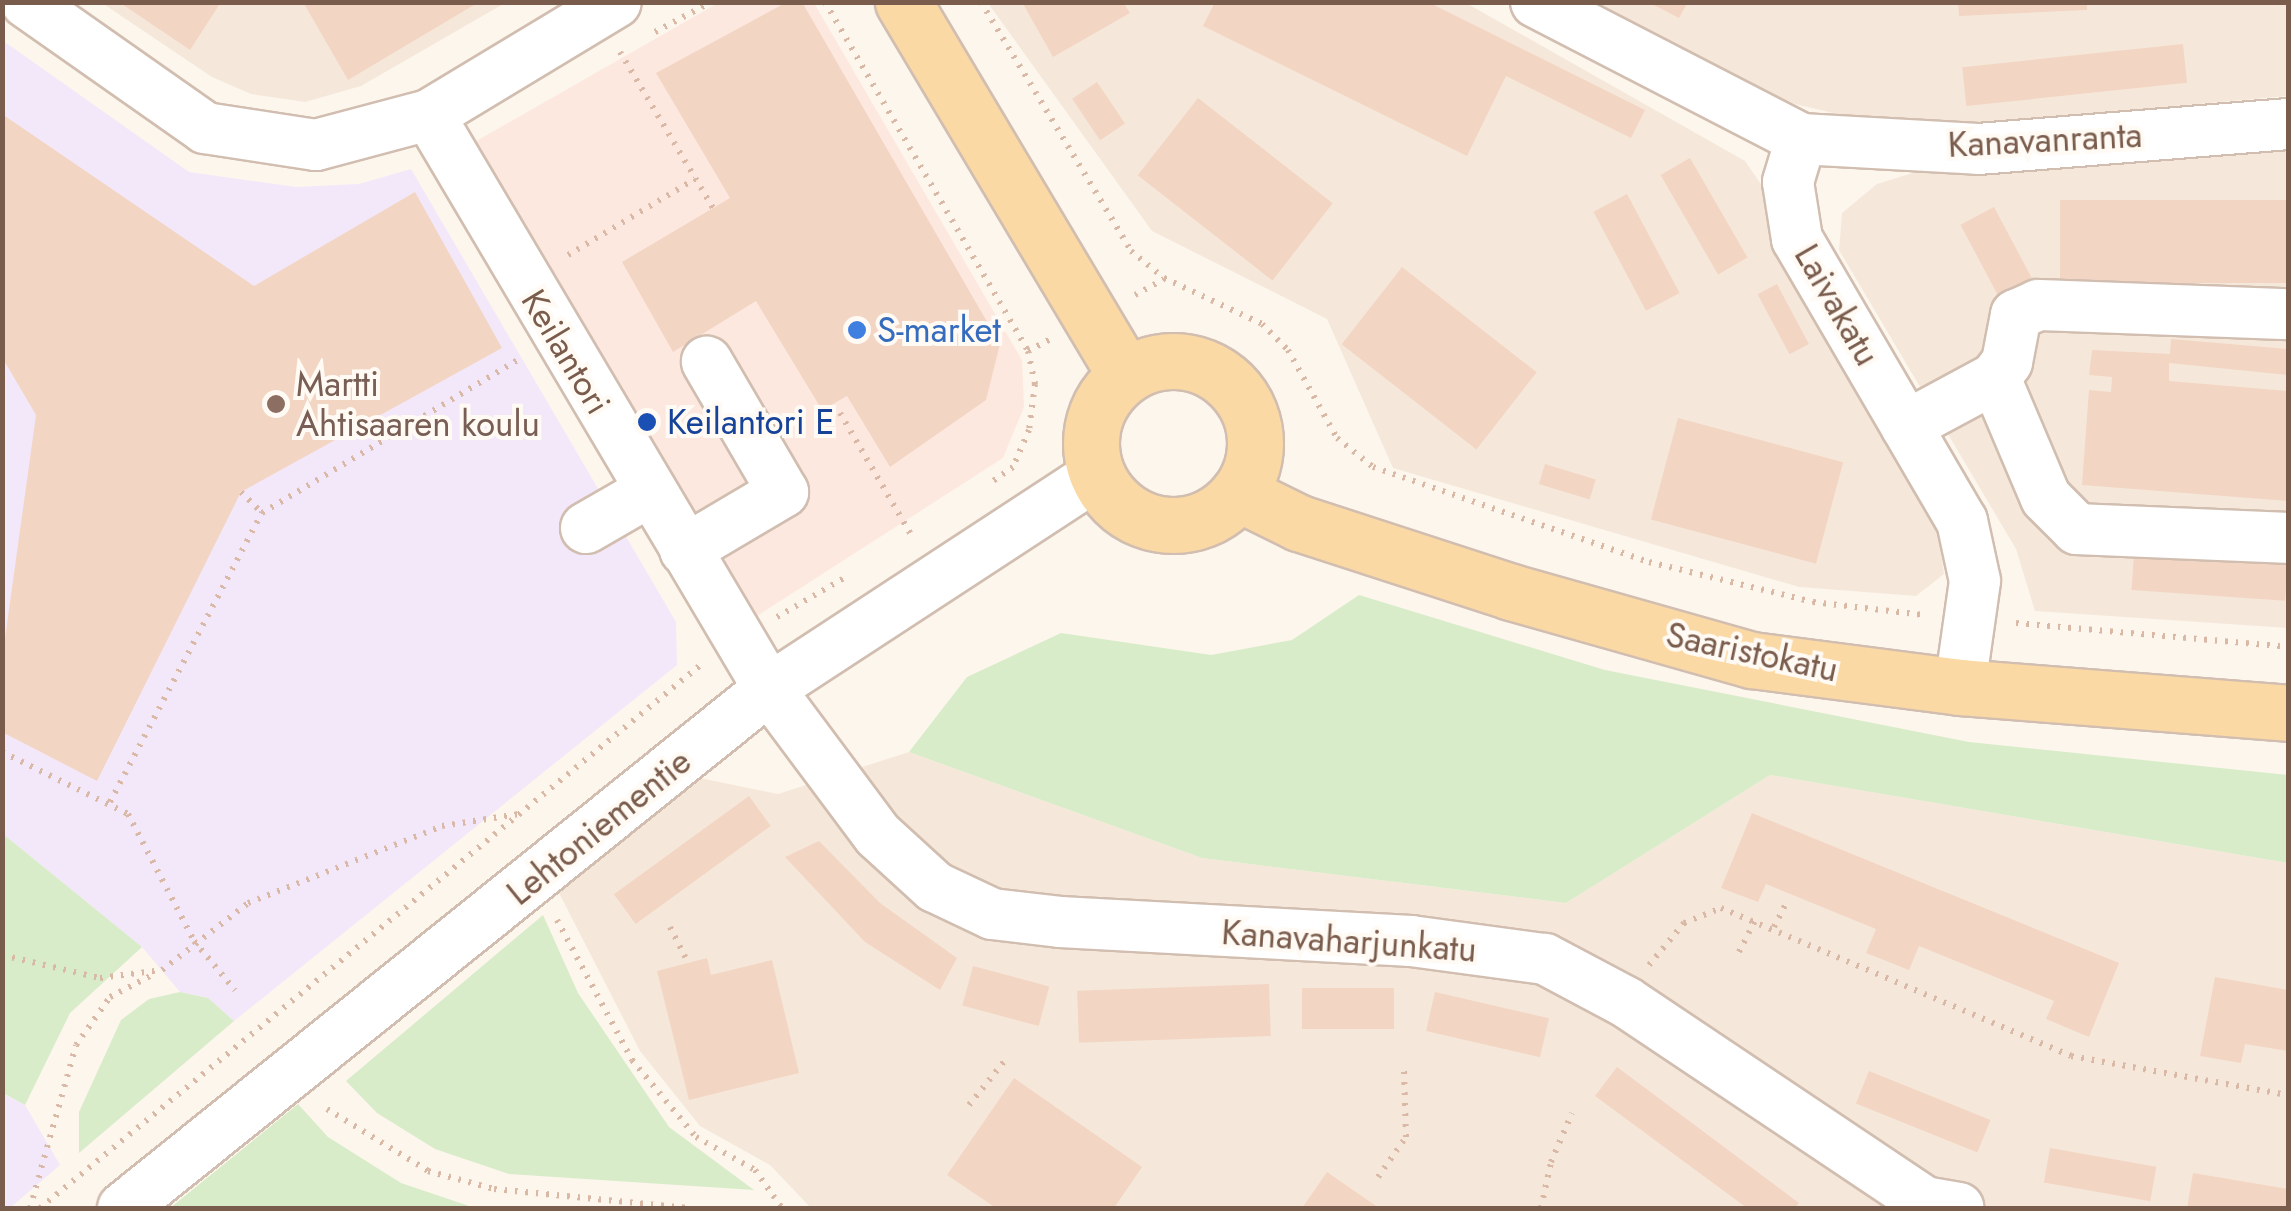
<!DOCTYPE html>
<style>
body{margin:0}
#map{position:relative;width:2291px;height:1211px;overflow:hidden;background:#fdf6ec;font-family:Jost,sans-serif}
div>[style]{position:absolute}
.residential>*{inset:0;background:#f5e8da}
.commercial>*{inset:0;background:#fde8e0}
.education>*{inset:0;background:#f3e8fa}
.green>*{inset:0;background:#d8ecc9}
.building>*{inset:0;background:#f3d5c3;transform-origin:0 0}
.path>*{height:6px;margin-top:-3px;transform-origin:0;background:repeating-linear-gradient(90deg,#d9b8a5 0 2.5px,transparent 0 10.5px)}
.roads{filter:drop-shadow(2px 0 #d1beb0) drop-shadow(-2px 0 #d1beb0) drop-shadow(0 2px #d1beb0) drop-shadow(0 -2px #d1beb0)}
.minor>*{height:50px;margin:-25px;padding:0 25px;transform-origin:25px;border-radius:25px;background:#fff}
.major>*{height:55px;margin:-27.5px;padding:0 27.5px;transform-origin:27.5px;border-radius:27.5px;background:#fbd9a5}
.major>.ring{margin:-27.5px;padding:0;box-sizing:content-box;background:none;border:55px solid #fbd9a5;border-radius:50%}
.dots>*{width:28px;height:28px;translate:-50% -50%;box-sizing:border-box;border:5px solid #fffaf3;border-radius:50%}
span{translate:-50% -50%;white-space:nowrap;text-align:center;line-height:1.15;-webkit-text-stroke:8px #fffaf3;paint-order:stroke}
.street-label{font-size:35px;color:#7a5c4d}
.shop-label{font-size:35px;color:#366cbe}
.left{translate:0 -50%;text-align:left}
.education-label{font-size:35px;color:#785e54}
.transit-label{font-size:35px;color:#164399}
.frame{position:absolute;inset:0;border:5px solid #7a5c4d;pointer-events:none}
</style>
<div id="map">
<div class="residential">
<i style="clip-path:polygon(102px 3px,505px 3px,361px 86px,305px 102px,251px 94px,212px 77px)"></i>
<i style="clip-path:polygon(988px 3px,1466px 3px,1745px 161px,1767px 193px,1771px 236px,1938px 530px,1944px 574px,1916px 596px,1799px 587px,1393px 468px,1327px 319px,1152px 231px)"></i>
<i style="clip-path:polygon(1574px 3px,2288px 3px,2288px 96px,1962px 125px,1888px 126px,1795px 104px)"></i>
<i style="clip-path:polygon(2288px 148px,2288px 628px,2035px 611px,2016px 549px,1839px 250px,1842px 213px,1877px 184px,1932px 167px)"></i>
<i style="clip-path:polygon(909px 752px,1202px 858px,1566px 903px,1770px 775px,2288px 863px,2288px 1208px,811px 1208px,770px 1165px,700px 1126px,640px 1051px,558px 891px,700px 778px,778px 794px)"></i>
</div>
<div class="commercial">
<i style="clip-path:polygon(718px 3px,814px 3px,1022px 360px,1024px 407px,1003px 458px,757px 616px,473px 143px)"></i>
</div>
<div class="education">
<i style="clip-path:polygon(2px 40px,189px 172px,296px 187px,359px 184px,411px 169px,676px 622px,677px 665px,234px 1021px,208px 998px,180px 992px,142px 947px,3px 834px)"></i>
<i style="clip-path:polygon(2px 1093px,25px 1105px,60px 1165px,10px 1208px,3px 1208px)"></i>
</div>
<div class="green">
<i style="clip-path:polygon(1359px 595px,1605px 670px,1969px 742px,2288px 775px,2288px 863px,1770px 775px,1566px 903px,1202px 858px,909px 752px,967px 677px,1061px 633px,1211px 655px,1292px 640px)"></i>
<i style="clip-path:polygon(3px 834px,142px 947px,70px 1013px,25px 1105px,3px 1093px)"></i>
<i style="clip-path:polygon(543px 915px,578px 993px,669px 1127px,754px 1190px,509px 1174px,435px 1149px,377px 1113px,346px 1081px)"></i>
<i style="clip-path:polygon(180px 992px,208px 998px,234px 1021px,79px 1153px,79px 1112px,121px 1020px,149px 999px)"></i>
<i style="clip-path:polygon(298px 1104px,328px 1137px,401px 1183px,475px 1208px,170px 1208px)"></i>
</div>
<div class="building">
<i style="clip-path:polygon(119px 2px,221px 2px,190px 50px)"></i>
<i style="clip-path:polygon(303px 2px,479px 2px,348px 80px)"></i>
<i style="clip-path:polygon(787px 2px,802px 2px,1000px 344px,986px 400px,890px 467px,847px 396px,822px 410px,756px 301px,673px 352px,622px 262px,730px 198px,656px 73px)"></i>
<i style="clip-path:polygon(1022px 2px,1123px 2px,1130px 13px,1053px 57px)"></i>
<i style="clip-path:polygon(1215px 2px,1428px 2px,1645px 110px,1631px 138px,1506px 76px,1467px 156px,1203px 26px)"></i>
<i style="clip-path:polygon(1648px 2px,1688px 2px,1679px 18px)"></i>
<i style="clip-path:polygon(1958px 2px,2087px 2px,2087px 10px,1959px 16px)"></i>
<i style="left:2183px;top:44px;width:39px;height:222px;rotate:84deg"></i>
<i style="left:1097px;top:82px;width:50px;height:30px;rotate:56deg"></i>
<i style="left:1198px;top:98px;width:171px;height:98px;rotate:38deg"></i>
<i style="clip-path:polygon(2px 114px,254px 286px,415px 192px,502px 348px,241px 492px,97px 781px,2px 732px,2px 660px,36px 415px,2px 357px)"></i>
<i style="left:1690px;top:158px;width:115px;height:34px;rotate:60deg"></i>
<i style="left:1627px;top:194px;width:112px;height:38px;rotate:62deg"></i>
<i style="left:2288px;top:200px;width:83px;height:228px;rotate:90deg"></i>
<i style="left:1994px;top:207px;width:80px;height:38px;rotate:62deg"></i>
<i style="left:1402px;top:267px;width:171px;height:98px;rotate:38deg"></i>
<i style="left:1777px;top:284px;width:68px;height:22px;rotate:62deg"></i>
<i style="clip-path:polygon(2171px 339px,2288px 349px,2288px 375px,2169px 363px,2169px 381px,2288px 391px,2288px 501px,2082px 485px,2089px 390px,2111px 392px,2112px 377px,2089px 375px,2092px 350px,2170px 354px)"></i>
<i style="left:1678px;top:418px;width:171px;height:105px;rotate:15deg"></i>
<i style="left:1545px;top:464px;width:53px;height:21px;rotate:17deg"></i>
<i style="left:2134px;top:554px;width:154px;height:36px;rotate:4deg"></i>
<i style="left:749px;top:796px;width:37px;height:167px;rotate:54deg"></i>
<i style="clip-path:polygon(1752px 813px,2119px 963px,2089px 1037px,2046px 1019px,2054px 1001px,1919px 946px,1909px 970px,1866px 953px,1876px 929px,1766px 884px,1758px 902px,1721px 888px)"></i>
<i style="clip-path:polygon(819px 841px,880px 903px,957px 958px,940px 990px,865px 942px,785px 857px)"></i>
<i style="clip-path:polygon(707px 958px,711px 975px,772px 960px,799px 1073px,689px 1100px,657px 971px)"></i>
<i style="left:973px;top:966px;width:79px;height:41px;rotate:15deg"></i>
<i style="clip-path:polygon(2215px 977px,2288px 990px,2288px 1051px,2245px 1044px,2241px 1063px,2200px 1056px)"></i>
<i style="left:1269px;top:984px;width:52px;height:192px;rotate:88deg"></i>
<i style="left:1394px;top:988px;width:41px;height:92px;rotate:90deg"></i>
<i style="left:1435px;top:992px;width:117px;height:40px;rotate:13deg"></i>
<i style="clip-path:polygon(1617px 1067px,1799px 1203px,1795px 1208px,1747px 1208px,1595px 1096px)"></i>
<i style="left:1869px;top:1071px;width:131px;height:35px;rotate:22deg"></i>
<i style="clip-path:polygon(1014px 1078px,1142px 1167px,1114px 1208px,996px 1208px,947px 1175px)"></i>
<i style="left:2050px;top:1148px;width:108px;height:35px;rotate:10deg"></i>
<i style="clip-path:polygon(1327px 1172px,1379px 1208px,1302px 1208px)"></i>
<i style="clip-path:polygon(2193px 1173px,2288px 1189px,2288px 1208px,2187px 1208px)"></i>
</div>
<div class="path">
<i style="left:825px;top:2px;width:404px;rotate:59.8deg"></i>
<i style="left:1028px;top:351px;width:34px;rotate:78deg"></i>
<i style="left:1035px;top:384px;width:46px;rotate:97.4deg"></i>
<i style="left:1029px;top:430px;width:40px;rotate:113.4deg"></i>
<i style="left:1013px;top:467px;width:29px;rotate:145deg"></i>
<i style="left:981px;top:2px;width:291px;rotate:58.9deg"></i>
<i style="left:1131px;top:251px;width:43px;rotate:39.3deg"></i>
<i style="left:1164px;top:278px;width:108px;rotate:25.1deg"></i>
<i style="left:1262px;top:324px;width:37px;rotate:45deg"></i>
<i style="left:1288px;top:350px;width:101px;rotate:60.9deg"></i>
<i style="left:1337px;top:438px;width:46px;rotate:38.9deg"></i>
<i style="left:1373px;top:467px;width:292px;rotate:19deg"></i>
<i style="left:1649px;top:562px;width:169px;rotate:13.7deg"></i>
<i style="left:1813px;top:602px;width:112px;rotate:6.7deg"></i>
<i style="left:655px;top:32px;width:64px;rotate:-28.2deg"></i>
<i style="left:620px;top:52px;width:182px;rotate:59.2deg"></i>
<i style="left:568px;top:255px;width:148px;rotate:-30.9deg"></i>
<i style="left:1135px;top:295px;width:33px;rotate:-29deg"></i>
<i style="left:1028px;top:351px;width:24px;rotate:-28deg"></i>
<i style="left:2px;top:413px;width:12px;rotate:90deg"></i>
<i style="left:840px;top:413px;width:143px;rotate:59.7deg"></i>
<i style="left:241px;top:492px;width:30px;rotate:45deg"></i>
<i style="left:262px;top:513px;width:302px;rotate:-30.9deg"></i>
<i style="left:777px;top:617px;width:78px;rotate:-30.2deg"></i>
<i style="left:2016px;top:623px;width:273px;rotate:5deg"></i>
<i style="left:2px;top:752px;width:140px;rotate:26.2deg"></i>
<i style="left:128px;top:814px;width:143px;rotate:62.5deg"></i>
<i style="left:194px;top:941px;width:64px;rotate:50.1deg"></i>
<i style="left:110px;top:802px;width:327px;rotate:-62.3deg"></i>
<i style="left:557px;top:920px;width:159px;rotate:61.8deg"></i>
<i style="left:632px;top:1060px;width:100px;rotate:50.3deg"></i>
<i style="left:696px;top:1137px;width:68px;rotate:29.2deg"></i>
<i style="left:755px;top:1170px;width:47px;rotate:54.6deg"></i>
<i style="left:670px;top:927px;width:34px;rotate:63deg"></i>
<i style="left:1774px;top:927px;width:27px;rotate:-63deg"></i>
<i style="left:1739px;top:952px;width:36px;rotate:-63deg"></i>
<i style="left:2px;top:955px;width:101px;rotate:13.2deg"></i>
<i style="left:100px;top:978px;width:63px;rotate:-7.4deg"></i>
<i style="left:162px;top:970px;width:109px;rotate:-37.9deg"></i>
<i style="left:248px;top:903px;width:209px;rotate:-21.6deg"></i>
<i style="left:442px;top:826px;width:78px;rotate:-8.9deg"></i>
<i style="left:1649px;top:965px;width:55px;rotate:-50.2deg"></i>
<i style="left:1684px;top:923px;width:40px;rotate:-22deg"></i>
<i style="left:1721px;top:908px;width:380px;rotate:22.9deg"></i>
<i style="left:2071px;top:1056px;width:220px;rotate:10.2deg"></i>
<i style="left:969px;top:1105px;width:59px;rotate:-51.2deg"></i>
<i style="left:327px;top:1109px;width:119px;rotate:31.5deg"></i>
<i style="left:428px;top:1171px;width:68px;rotate:15.3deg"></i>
<i style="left:494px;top:1189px;width:195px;rotate:5.6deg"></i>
<i style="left:1378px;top:1177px;width:49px;rotate:-55deg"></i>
<i style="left:1406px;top:1137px;width:68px;rotate:-91.7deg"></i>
<i style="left:30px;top:1208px;width:169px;rotate:-74.2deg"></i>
<i style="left:76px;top:1045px;width:59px;rotate:-54.7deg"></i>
<i style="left:110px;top:997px;width:52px;rotate:-27.6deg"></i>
<i style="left:40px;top:1208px;width:858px;rotate:-39.42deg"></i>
<i style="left:1541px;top:1208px;width:47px;rotate:-77.7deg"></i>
<i style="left:1551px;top:1162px;width:53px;rotate:-66.8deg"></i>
</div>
<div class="roads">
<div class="minor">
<i style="left:26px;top:2px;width:219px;rotate:35.1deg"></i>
<i style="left:205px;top:128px;width:112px;rotate:8.7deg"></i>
<i style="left:316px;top:145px;width:117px;rotate:-14.9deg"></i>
<i style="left:429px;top:115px;width:218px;rotate:-31.1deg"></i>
<i style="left:1536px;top:2px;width:298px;rotate:27.3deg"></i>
<i style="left:1801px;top:139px;width:45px;rotate:106.8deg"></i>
<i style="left:1788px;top:182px;width:58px;rotate:81deg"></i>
<i style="left:1797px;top:239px;width:327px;rotate:59.7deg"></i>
<i style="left:1962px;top:521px;width:61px;rotate:77.8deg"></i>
<i style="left:1975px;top:581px;width:107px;rotate:98.1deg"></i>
<i style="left:429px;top:115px;width:667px;rotate:59.36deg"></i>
<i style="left:769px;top:689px;width:182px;rotate:53.3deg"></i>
<i style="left:878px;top:835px;width:77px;rotate:42.4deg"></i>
<i style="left:935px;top:887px;width:63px;rotate:25.3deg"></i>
<i style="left:992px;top:914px;width:68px;rotate:6.7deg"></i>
<i style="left:1060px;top:922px;width:352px;rotate:3.1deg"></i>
<i style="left:1411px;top:941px;width:135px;rotate:7.7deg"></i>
<i style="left:1545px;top:959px;width:92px;rotate:28deg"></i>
<i style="left:1626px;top:1002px;width:360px;rotate:33.8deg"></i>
<i style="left:1925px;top:1202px;width:34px;rotate:10deg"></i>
<i style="left:1801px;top:139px;width:177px;rotate:3.2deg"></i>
<i style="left:1978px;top:149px;width:311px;rotate:-4.6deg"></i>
<i style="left:1995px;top:378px;width:130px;rotate:67deg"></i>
<i style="left:2046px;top:498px;width:44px;rotate:45deg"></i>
<i style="left:2077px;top:529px;width:211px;rotate:2.4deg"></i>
<i style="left:1906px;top:426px;width:101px;rotate:-28.3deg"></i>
<i style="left:1995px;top:378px;width:20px;rotate:-53deg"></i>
<i style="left:2007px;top:362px;width:48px;rotate:-79.2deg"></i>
<i style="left:2016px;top:315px;width:24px;rotate:-24deg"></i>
<i style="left:2038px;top:305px;width:250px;rotate:2.1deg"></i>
<i style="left:586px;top:528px;width:74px;rotate:-30deg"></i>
<i style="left:685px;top:550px;width:114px;rotate:-30.6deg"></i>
<i style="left:783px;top:492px;width:151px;rotate:-120.3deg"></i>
<i style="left:123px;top:1208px;width:829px;rotate:-38.78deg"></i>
<i style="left:769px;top:689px;width:391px;rotate:-33.2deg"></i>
</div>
<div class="major">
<i style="left:903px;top:2px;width:435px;rotate:59.2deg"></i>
<i class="ring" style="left:1091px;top:361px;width:109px;height:109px"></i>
<i style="left:1238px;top:493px;width:68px;rotate:26.2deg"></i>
<i style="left:1299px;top:523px;width:223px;rotate:18deg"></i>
<i style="left:1511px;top:592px;width:250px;rotate:15.8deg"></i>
<i style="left:1752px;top:660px;width:210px;rotate:7.4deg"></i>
<i style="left:1960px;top:687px;width:329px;rotate:4.5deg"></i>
</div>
</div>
<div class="dots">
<i style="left:857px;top:330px;background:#3f7fe0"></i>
<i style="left:276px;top:404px;background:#8d6e63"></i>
<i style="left:647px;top:422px;background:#1a4fb4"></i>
</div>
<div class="street-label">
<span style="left:2045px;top:140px;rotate:-3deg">Kanavanranta</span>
<span style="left:1837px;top:305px;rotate:60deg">Laivakatu</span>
<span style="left:566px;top:352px;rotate:59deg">Keilantori</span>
<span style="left:1752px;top:652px;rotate:12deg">Saaristokatu</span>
<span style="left:599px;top:827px;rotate:-39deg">Lehtoniementie</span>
<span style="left:1349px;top:941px;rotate:4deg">Kanavaharjunkatu</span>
</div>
<div class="shop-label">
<span class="left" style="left:877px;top:330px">S-market</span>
</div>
<div class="education-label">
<span class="left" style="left:296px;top:404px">Martti<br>Ahtisaaren koulu</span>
</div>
<div class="transit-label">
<span class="left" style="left:667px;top:422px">Keilantori E</span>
</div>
<div class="frame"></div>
</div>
